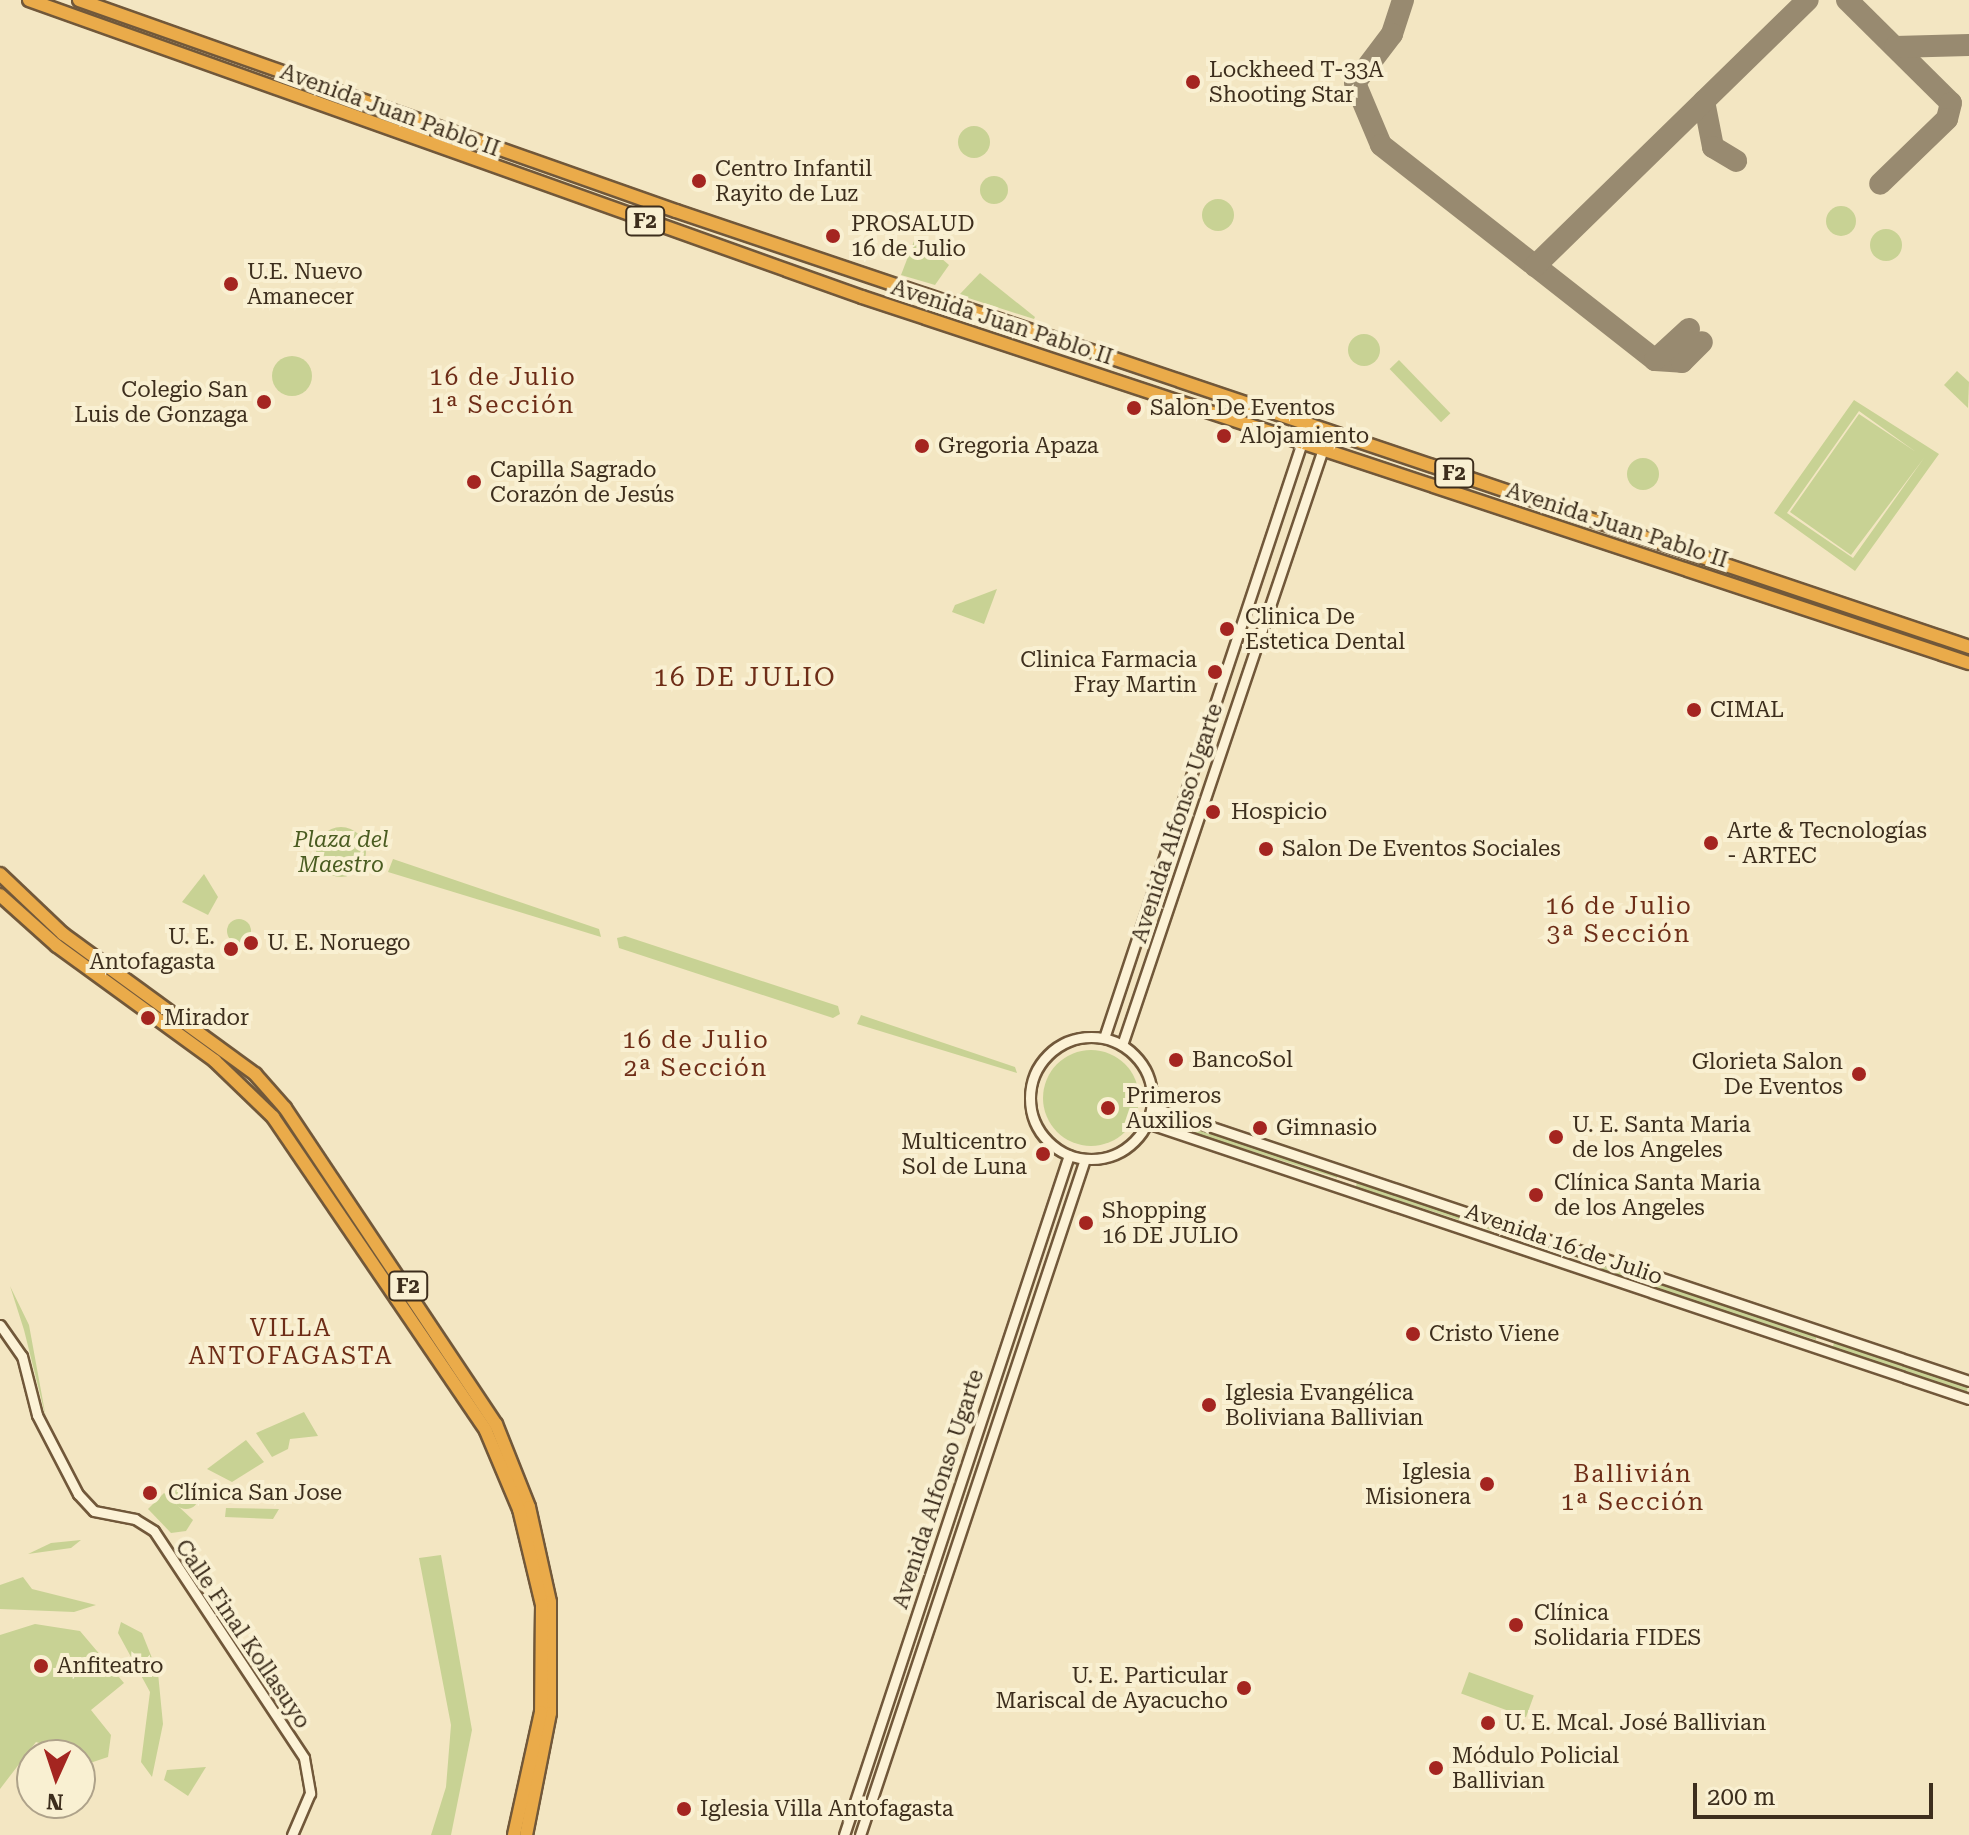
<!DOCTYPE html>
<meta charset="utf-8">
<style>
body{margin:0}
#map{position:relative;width:1969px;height:1835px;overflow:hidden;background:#f3e6c2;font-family:"Roboto Serif",serif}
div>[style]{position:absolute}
.green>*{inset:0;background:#c8d294;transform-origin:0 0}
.round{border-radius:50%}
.taxiway>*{height:22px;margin:-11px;padding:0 11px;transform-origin:11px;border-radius:11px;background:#988a70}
.roads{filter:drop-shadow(2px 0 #71583a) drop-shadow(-2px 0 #71583a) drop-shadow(0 2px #71583a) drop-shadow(0 -2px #71583a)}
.secondary>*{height:9px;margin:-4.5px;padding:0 4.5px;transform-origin:4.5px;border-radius:4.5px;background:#fcf2d6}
.secondary>.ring{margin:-4.5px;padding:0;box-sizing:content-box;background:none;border:9px solid #fcf2d6;border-radius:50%}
.highway>*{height:12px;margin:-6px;padding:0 6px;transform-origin:6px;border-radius:6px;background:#eaab4a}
.dots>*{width:22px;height:22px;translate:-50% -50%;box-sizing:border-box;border:4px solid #f9f0d2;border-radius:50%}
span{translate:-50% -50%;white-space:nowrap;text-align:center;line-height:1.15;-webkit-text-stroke:8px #f9f0d2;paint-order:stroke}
.shield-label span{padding:2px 6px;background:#f9f0d2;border:2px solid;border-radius:6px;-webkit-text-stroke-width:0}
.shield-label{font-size:20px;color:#3d2e1d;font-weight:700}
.poi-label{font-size:22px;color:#3d2e1d}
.left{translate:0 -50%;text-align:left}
.right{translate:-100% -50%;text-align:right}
.street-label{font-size:22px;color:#3d2e1d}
.park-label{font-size:22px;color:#4a5c21;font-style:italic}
.neighbourhood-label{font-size:24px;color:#6e2d17;letter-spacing:2px}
.quarter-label{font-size:26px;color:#6e2d17;letter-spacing:2px}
.north{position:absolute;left:16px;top:1739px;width:80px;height:80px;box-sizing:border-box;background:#f9f0d2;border:2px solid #aea28a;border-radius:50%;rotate:183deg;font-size:22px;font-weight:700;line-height:32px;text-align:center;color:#3d2e1d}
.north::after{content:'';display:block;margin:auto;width:28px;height:36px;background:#a42520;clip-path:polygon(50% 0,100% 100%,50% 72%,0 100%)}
.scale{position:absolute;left:1693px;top:1783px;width:240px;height:36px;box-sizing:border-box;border:4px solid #3d2e1d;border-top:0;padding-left:10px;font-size:24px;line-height:28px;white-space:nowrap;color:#3d2e1d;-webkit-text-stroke:6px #f9f0d2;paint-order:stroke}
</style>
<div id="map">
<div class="green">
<i class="round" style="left:958px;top:126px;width:32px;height:32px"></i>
<i class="round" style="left:980px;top:176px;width:28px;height:28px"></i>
<i class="round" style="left:1202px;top:199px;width:32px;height:32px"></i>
<i class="round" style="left:1826px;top:206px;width:30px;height:30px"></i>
<i class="round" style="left:1870px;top:229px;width:32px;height:32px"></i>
<i style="clip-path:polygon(916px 236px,949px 265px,935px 285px,901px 275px)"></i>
<i style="clip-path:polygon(980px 273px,1035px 317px,1034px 319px,959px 295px)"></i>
<i class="round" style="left:1348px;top:334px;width:32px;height:32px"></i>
<i class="round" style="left:272px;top:356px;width:40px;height:40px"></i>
<i style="left:1399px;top:360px;width:74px;height:13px;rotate:46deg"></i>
<i style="clip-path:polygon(1957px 371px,1969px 382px,1968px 408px,1944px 385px)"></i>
<i style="clip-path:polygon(evenodd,1854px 400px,1939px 454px,1855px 571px,1774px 513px,1854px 400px,1859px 411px,1916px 452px,1859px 414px,1790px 512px,1851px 555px,1924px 458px,1853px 558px,1787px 513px,1859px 411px)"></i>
<i class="round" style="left:1627px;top:458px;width:32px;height:32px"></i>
<i style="clip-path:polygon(997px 589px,984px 624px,952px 612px,955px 605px)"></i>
<i class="round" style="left:316px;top:827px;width:50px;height:50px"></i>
<i style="clip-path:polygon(393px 859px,599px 929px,601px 937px,388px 872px)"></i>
<i style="clip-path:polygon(204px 874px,218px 897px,208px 915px,182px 902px)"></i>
<i class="round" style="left:227px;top:919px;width:24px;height:24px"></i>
<i style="clip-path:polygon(625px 936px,838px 1006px,840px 1014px,833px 1018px,619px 948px,617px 938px)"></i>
<i style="clip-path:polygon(861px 1015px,1015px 1067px,1017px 1073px,857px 1024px)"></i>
<i class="round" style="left:1043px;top:1050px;width:96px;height:96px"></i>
<i style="clip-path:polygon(1185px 1120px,1337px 1173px,1337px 1178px,1181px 1129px)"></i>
<i style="clip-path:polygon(1357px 1180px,1578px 1254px,1578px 1258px,1356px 1187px)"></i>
<i style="clip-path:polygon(1594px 1259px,1816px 1334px,1816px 1340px,1589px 1267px)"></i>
<i style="clip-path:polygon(10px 1286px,29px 1325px,46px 1418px,24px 1330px)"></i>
<i style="left:1835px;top:1340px;width:141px;height:11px;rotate:18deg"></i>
<i style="clip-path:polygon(304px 1412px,318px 1436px,290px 1439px,288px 1449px,272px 1457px,256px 1433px)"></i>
<i style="clip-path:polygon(246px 1440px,264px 1462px,232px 1482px,207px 1469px)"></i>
<i class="round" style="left:173px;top:1483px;width:26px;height:26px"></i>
<i style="clip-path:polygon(164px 1493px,193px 1520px,186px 1531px,171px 1533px,148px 1509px)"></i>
<i style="clip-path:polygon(226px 1508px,279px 1509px,273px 1519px,225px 1517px)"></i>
<i style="clip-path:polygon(81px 1540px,71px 1548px,28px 1554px,51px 1543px)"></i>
<i style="clip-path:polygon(441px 1555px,472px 1730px,451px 1835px,431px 1835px,446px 1787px,451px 1725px,419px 1558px)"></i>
<i style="clip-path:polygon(23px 1577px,32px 1589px,96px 1605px,74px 1612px,0 1609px,0 1585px)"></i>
<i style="clip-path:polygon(121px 1622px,142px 1633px,158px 1673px,163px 1724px,152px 1777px,141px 1762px,150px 1692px,118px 1633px)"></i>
<i style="clip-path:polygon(35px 1624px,80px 1631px,124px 1683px,91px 1710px,111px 1735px,108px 1757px,81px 1766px,80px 1755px,36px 1742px,0 1789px,0 1635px)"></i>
<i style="left:1469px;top:1672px;width:69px;height:23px;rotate:20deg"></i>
<i style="clip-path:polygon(206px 1767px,188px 1796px,164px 1780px,167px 1770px)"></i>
</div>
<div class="taxiway">
<i style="left:1403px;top:0;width:36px;rotate:108deg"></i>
<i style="left:1392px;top:34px;width:61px;rotate:127.1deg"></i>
<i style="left:1355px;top:83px;width:67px;rotate:67.2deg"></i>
<i style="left:1381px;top:145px;width:348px;rotate:38.1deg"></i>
<i style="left:1655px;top:360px;width:27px;rotate:4deg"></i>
<i style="left:1682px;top:362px;width:28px;rotate:-45deg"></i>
<i style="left:1847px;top:0;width:146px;rotate:44.7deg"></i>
<i style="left:1951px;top:103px;width:16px;rotate:104deg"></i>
<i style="left:1947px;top:119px;width:93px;rotate:135.9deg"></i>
<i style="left:1895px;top:47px;width:74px;rotate:-1.5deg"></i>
<i style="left:1704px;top:101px;width:47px;rotate:78.9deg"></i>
<i style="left:1713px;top:147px;width:27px;rotate:31deg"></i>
<i style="left:1535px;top:266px;width:381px;rotate:-44.3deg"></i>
<i style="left:1655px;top:360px;width:46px;rotate:-42.4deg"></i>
</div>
<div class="roads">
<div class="secondary">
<i class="ring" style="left:1030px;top:1037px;width:113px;height:113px"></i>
<i style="left:1104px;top:1038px;width:647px;rotate:-71.62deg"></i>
<i style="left:1122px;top:1045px;width:648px;rotate:-71.37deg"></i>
<i style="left:1152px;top:1107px;width:862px;rotate:18.54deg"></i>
<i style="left:1147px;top:1123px;width:867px;rotate:18.56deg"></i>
<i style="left:0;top:1325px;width:38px;rotate:55deg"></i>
<i style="left:22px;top:1356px;width:61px;rotate:75.7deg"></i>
<i style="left:37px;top:1415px;width:89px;rotate:62.6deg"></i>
<i style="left:78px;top:1494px;width:23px;rotate:47deg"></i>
<i style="left:94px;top:1511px;width:42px;rotate:11deg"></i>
<i style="left:135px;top:1519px;width:22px;rotate:32deg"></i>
<i style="left:154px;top:1531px;width:272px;rotate:56.5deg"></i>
<i style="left:304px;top:1758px;width:36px;rotate:80deg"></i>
<i style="left:310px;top:1793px;width:46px;rotate:113.2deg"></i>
<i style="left:844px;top:1835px;width:716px;rotate:-71.69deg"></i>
<i style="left:860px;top:1835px;width:712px;rotate:-71.59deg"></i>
</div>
<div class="highway">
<i style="left:29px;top:0;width:884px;rotate:19.62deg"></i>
<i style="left:862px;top:297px;width:1166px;rotate:18.3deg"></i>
<i style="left:79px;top:0;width:633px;rotate:19.47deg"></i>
<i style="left:676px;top:211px;width:1365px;rotate:18.63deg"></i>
<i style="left:0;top:874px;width:87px;rotate:43.6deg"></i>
<i style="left:63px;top:934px;width:238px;rotate:36.1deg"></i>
<i style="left:255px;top:1074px;width:45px;rotate:48.6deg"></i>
<i style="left:285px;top:1108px;width:380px;rotate:56.3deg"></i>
<i style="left:496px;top:1424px;width:89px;rotate:68.3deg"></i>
<i style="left:529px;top:1507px;width:97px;rotate:77.5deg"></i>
<i style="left:550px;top:1602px;width:111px;rotate:90deg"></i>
<i style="left:550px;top:1713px;width:124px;rotate:101.1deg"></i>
<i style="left:0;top:895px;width:76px;rotate:41.8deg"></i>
<i style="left:57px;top:946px;width:195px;rotate:36deg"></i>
<i style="left:215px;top:1061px;width:81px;rotate:44deg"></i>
<i style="left:273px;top:1117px;width:379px;rotate:55.8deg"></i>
<i style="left:486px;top:1431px;width:85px;rotate:67.1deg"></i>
<i style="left:519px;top:1509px;width:99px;rotate:76.5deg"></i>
<i style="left:542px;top:1605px;width:107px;rotate:90.5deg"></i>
<i style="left:541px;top:1712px;width:126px;rotate:102.4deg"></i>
</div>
</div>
<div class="dots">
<i style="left:1193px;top:82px;background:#a42520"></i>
<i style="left:699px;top:181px;background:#a42520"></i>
<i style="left:833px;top:236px;background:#a42520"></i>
<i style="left:231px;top:284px;background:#a42520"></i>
<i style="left:264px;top:402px;background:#a42520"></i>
<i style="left:1134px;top:408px;background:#a42520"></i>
<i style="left:1224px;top:436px;background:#a42520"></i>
<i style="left:922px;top:446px;background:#a42520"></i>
<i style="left:474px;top:482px;background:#a42520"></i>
<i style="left:1227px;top:629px;background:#a42520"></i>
<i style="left:1215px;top:672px;background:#a42520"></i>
<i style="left:1694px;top:710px;background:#a42520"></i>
<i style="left:1213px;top:812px;background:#a42520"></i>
<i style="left:1711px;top:843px;background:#a42520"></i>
<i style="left:1266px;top:849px;background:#a42520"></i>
<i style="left:251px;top:943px;background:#a42520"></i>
<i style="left:231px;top:949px;background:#a42520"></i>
<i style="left:148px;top:1018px;background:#a42520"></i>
<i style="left:1176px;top:1060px;background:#a42520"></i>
<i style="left:1859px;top:1074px;background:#a42520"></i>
<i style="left:1108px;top:1108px;background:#a42520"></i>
<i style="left:1260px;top:1128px;background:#a42520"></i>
<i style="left:1556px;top:1137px;background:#a42520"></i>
<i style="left:1043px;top:1154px;background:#a42520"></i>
<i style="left:1536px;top:1195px;background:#a42520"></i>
<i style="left:1086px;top:1223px;background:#a42520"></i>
<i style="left:1413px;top:1334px;background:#a42520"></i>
<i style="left:1209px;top:1405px;background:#a42520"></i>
<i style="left:1487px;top:1484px;background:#a42520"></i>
<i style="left:150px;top:1493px;background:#a42520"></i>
<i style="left:1516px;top:1625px;background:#a42520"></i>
<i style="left:41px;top:1666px;background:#a42520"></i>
<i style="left:1244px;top:1688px;background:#a42520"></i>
<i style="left:1488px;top:1723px;background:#a42520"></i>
<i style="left:1436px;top:1768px;background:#a42520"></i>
<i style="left:684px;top:1809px;background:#a42520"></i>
</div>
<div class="shield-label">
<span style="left:645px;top:221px">F2</span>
<span style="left:1454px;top:473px">F2</span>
<span style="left:408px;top:1286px">F2</span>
</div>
<div class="poi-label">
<span class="left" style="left:1209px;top:82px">Lockheed T-33A<br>Shooting Star</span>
<span class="left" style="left:715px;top:181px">Centro Infantil<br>Rayito de Luz</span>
<span class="left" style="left:851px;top:236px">PROSALUD<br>16 de Julio</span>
<span class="left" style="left:247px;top:284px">U.E. Nuevo<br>Amanecer</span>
<span class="right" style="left:248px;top:402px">Colegio San<br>Luis de Gonzaga</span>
<span class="left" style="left:1150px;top:408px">Salon De Eventos</span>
<span class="left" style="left:1240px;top:436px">Alojamiento</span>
<span class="left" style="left:938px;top:446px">Gregoria Apaza</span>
<span class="left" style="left:490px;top:482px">Capilla Sagrado<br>Corazón de Jesús</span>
<span class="left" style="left:1245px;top:629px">Clinica De<br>Estetica Dental</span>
<span class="right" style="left:1197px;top:672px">Clinica Farmacia<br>Fray Martin</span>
<span class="left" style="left:1710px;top:710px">CIMAL</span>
<span class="left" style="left:1231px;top:812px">Hospicio</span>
<span class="left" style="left:1727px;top:843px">Arte &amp; Tecnologías<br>- ARTEC</span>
<span class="left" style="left:1282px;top:849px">Salon De Eventos Sociales</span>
<span class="right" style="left:215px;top:949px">U. E.<br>Antofagasta</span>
<span class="left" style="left:267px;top:943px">U. E. Noruego</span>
<span class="left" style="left:164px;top:1018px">Mirador</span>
<span class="left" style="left:1192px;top:1060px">BancoSol</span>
<span class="right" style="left:1843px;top:1074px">Glorieta Salon<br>De Eventos</span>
<span class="left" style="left:1126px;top:1108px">Primeros<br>Auxilios</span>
<span class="left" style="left:1572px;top:1137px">U. E. Santa Maria<br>de los Angeles</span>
<span class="left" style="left:1276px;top:1128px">Gimnasio</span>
<span class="right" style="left:1027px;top:1154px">Multicentro<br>Sol de Luna</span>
<span class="left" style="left:1554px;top:1195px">Clínica Santa Maria<br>de los Angeles</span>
<span class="left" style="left:1102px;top:1223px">Shopping<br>16 DE JULIO</span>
<span class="left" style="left:1429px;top:1334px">Cristo Viene</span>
<span class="left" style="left:1225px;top:1405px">Iglesia Evangélica<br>Boliviana Ballivian</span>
<span class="right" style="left:1471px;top:1484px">Iglesia<br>Misionera</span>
<span class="left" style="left:168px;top:1493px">Clínica San Jose</span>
<span class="left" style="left:1534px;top:1625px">Clínica<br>Solidaria FIDES</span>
<span class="left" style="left:57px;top:1666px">Anfiteatro</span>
<span class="right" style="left:1228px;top:1688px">U. E. Particular<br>Mariscal de Ayacucho</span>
<span class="left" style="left:1504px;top:1723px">U. E. Mcal. José Ballivian</span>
<span class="left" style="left:1452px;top:1768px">Módulo Policial<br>Ballivian</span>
<span class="left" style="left:700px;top:1809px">Iglesia Villa Antofagasta</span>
</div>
<div class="street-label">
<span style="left:390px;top:110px;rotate:20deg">Avenida Juan Pablo II</span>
<span style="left:1002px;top:322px;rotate:18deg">Avenida Juan Pablo II</span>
<span style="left:1617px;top:525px;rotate:18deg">Avenida Juan Pablo II</span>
<span style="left:1177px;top:823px;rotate:-72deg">Avenida Alfonso Ugarte</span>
<span style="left:1564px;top:1244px;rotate:19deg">Avenida 16 de Julio</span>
<span style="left:938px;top:1489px;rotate:-72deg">Avenida Alfonso Ugarte</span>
<span style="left:243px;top:1634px;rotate:56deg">Calle Final Kollasuyo</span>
</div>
<div class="park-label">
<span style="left:341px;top:852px">Plaza del<br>Maestro</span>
</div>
<div class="neighbourhood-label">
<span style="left:503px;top:392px">16 de Julio<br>1ª Sección</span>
<span style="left:1619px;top:921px">16 de Julio<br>3ª Sección</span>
<span style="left:696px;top:1055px">16 de Julio<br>2ª Sección</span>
<span style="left:291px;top:1343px">VILLA<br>ANTOFAGASTA</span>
<span style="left:1633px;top:1489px">Ballivián<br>1ª Sección</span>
</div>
<div class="quarter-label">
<span style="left:745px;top:678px">16 DE JULIO</span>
</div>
<div class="north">N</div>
<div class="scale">200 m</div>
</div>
